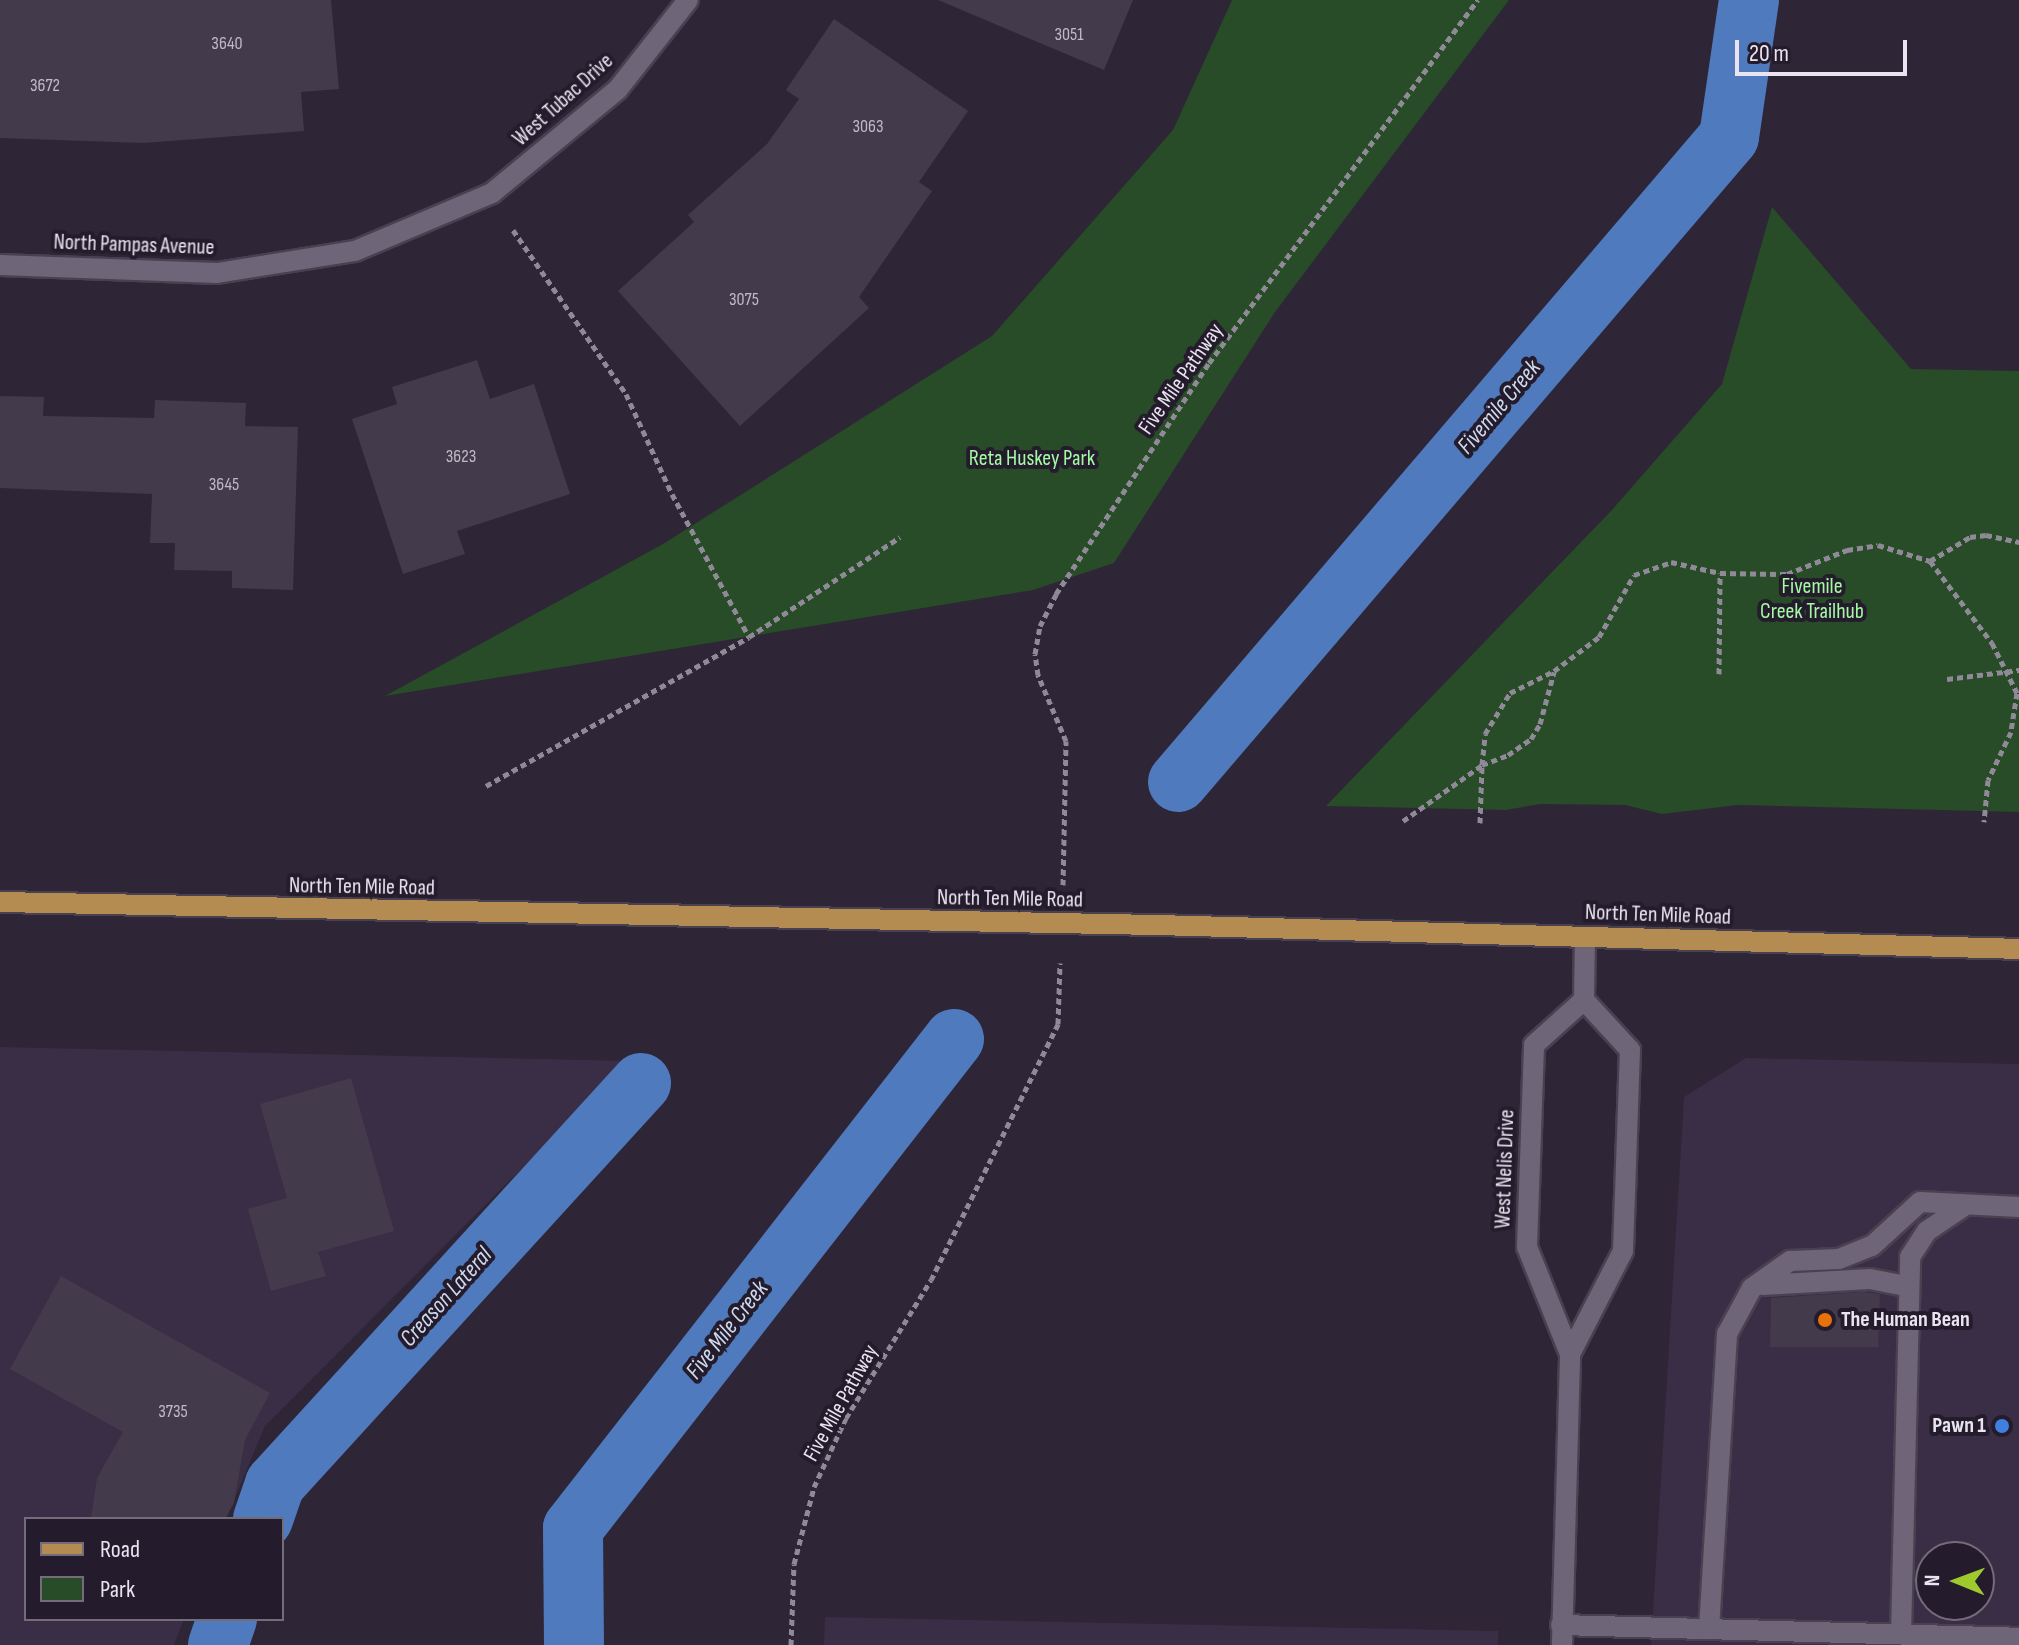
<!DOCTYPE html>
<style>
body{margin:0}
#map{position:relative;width:2019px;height:1645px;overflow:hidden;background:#2e2536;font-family:"Sofia Sans Condensed",sans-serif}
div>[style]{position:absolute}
.built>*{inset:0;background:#392e45}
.green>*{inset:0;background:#284b28}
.canal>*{height:60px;margin:-30px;padding:0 30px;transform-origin:30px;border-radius:30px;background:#4f7abd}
.building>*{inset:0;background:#433a4c}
.path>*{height:5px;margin-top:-2.5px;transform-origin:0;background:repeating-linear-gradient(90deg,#908997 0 6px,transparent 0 10px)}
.roads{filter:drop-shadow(2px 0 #494150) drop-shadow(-2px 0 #494150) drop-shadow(0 2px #494150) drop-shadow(0 -2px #494150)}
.service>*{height:20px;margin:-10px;padding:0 10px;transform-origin:10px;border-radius:10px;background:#6e6579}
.minor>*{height:20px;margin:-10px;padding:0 10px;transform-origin:10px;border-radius:10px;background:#6e6579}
.primary>*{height:20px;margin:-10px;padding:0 10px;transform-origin:10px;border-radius:10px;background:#b48b51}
.dots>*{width:22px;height:22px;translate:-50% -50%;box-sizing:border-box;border:4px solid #241c2c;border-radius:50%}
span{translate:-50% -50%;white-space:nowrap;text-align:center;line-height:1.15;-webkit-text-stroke:8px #241c2c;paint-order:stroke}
.number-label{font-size:18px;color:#c0bac6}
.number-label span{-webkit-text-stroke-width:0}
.street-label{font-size:22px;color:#e9e4ef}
.park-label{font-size:22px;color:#a3faa2}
.poi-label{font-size:22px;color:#e9e4ef;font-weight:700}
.left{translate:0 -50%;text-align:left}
.right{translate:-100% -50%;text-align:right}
.water-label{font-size:24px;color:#cedaed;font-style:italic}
.legend{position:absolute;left:24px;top:1517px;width:260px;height:104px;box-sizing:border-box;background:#241c2c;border:2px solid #736c7a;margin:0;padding:10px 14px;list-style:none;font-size:24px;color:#e9e4ef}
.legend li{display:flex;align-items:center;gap:16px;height:40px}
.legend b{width:40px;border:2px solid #736c7a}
.north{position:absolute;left:1915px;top:1541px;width:80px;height:80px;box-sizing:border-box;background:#241c2c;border:2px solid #736c7a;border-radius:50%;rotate:271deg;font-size:22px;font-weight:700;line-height:32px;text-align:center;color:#e9e4ef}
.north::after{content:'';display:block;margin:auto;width:28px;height:36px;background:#9fca2e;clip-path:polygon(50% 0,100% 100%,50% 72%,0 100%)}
.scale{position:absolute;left:1735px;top:40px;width:172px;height:36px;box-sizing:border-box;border:4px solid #e9e4ef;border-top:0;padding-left:10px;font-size:24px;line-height:28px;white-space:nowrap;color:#e9e4ef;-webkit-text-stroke:6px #241c2c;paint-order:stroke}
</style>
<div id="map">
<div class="built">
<i style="clip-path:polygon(0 1047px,629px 1061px,265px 1426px,226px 1519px,26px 1519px,26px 1619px,184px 1619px,174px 1645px,0 1645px)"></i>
<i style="clip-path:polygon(evenodd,1746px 1058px,2019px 1064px,2019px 1645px,1651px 1645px,1684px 1097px,1746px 1058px,1931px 1557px,1979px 1557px,1979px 1605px,1931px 1605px,1931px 1557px)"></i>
<i style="clip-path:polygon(825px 1617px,1498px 1631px,1498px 1645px,824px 1645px)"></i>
</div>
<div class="green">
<i style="clip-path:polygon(1232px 0,1509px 0,1275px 312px,1114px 563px,1033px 590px,385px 696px,663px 544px,992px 336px,1173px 130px)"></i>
<i style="clip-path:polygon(1772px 207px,1911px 369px,2019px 371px,2019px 812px,1738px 805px,1662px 814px,1625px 805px,1540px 804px,1506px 810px,1326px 806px,1611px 511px,1722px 384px)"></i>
</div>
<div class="canal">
<i style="left:1178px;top:782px;width:848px;rotate:-49.49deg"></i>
<i style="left:1729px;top:137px;width:138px;rotate:-81.7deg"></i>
<i style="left:263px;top:1519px;width:37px;rotate:-71deg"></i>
<i style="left:275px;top:1484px;width:543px;rotate:-47.61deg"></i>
<i style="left:218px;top:1645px;width:28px;rotate:-71deg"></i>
<i style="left:574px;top:1645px;width:117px;rotate:-90.5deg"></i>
<i style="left:573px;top:1528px;width:620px;rotate:-52.08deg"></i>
</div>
<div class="building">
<i style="clip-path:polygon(0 0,331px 0,339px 89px,301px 92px,304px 131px,143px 143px,0 138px)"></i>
<i style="clip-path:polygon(938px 0,1133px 0,1104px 70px)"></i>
<i style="clip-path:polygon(834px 19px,968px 111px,919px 182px,932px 191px,859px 297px,869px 308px,740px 426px,618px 291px,694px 222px,688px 215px,767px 144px,799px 99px,786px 90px)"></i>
<i style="clip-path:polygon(477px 360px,490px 399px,534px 384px,570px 494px,457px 531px,465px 554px,403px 574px,352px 419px,397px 404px,392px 387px)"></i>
<i style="clip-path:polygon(0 396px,44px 397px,43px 416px,154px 418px,155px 400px,246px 403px,245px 426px,298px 427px,293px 590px,232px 588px,232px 571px,174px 570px,175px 543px,150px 543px,152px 494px,0 488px)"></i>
<i style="clip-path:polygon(351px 1078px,394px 1231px,318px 1252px,326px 1276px,271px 1291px,248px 1209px,287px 1198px,260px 1104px)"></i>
<i style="clip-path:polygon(61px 1276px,270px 1393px,245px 1440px,234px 1503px,225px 1519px,91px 1519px,97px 1478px,123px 1432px,10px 1369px)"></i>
<i style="clip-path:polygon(1863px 1292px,1880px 1294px,1878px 1347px,1770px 1347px,1771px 1298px)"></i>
</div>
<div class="path">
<i style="left:513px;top:230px;width:199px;rotate:55.4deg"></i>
<i style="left:626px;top:394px;width:110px;rotate:65.3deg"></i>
<i style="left:672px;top:494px;width:162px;rotate:61.7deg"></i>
<i style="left:1930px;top:561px;width:47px;rotate:-31deg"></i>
<i style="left:1970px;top:537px;width:16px;rotate:-7deg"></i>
<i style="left:1986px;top:535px;width:34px;rotate:12deg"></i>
<i style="left:1719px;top:674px;width:101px;rotate:-89.4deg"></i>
<i style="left:1947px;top:679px;width:73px;rotate:-7.1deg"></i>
<i style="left:486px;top:786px;width:302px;rotate:-29.5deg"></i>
<i style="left:749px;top:637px;width:181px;rotate:-33.5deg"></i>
<i style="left:1403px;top:821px;width:97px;rotate:-35.3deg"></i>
<i style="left:1482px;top:765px;width:31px;rotate:-84deg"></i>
<i style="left:1485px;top:734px;width:48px;rotate:-58.6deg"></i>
<i style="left:1510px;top:693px;width:49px;rotate:-26.6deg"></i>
<i style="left:1554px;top:671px;width:56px;rotate:-37.1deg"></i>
<i style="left:1599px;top:637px;width:71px;rotate:-60.6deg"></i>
<i style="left:1634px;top:575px;width:39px;rotate:-19deg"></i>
<i style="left:1671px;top:562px;width:50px;rotate:12.7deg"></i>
<i style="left:1720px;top:573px;width:67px;rotate:0.9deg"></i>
<i style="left:1787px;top:574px;width:65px;rotate:-21.8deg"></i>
<i style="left:1847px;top:550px;width:31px;rotate:-9deg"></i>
<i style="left:1878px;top:545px;width:54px;rotate:17.1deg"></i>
<i style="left:1930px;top:561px;width:103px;rotate:52.9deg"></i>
<i style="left:1992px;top:643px;width:56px;rotate:63.4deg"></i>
<i style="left:2017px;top:693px;width:39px;rotate:99deg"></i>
<i style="left:2011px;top:732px;width:53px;rotate:115.6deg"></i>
<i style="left:1988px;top:780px;width:42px;rotate:95.4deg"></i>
<i style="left:1480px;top:823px;width:58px;rotate:-88deg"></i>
<i style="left:1482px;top:765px;width:28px;rotate:-21deg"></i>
<i style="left:1508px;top:755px;width:28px;rotate:-35deg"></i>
<i style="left:1531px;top:739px;width:17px;rotate:-59deg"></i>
<i style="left:1540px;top:724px;width:54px;rotate:-74.9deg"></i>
<i style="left:1063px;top:885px;width:144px;rotate:-88.8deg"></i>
<i style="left:1066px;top:741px;width:72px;rotate:-113deg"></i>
<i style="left:1038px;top:675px;width:21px;rotate:-98deg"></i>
<i style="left:1035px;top:654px;width:28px;rotate:-80deg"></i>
<i style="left:1040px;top:626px;width:36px;rotate:-63deg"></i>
<i style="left:1056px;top:594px;width:277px;rotate:-56.5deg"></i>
<i style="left:1209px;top:363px;width:452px;rotate:-53.5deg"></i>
<i style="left:791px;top:1645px;width:81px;rotate:-87.9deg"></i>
<i style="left:794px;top:1564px;width:80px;rotate:-75.4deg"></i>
<i style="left:814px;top:1487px;width:76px;rotate:-65.1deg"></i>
<i style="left:846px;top:1418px;width:162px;rotate:-58.4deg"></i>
<i style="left:931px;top:1280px;width:286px;rotate:-63.6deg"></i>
<i style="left:1058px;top:1024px;width:61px;rotate:-88.1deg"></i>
</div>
<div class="roads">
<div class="service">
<i style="left:1763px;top:1285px;width:107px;rotate:-3.2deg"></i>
<i style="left:1870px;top:1279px;width:37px;rotate:11deg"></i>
<i style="left:1561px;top:1625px;width:458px;rotate:1.6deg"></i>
<i style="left:1709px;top:1629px;width:296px;rotate:-86.5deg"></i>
<i style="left:1727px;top:1334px;width:52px;rotate:-61.5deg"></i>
<i style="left:1752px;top:1288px;width:47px;rotate:-35.4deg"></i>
<i style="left:1790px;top:1261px;width:49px;rotate:-2.3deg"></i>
<i style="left:1839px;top:1259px;width:35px;rotate:-22deg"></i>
<i style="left:1872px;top:1246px;width:65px;rotate:-42.5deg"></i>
<i style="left:1920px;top:1202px;width:99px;rotate:2.9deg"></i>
<i style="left:1901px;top:1634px;width:377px;rotate:-88.6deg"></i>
<i style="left:1910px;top:1257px;width:31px;rotate:-57deg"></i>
<i style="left:1927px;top:1231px;width:45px;rotate:-34deg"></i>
</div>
<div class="minor">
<i style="left:0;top:265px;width:217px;rotate:2.1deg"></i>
<i style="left:217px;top:273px;width:140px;rotate:-9.1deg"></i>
<i style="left:355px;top:251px;width:149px;rotate:-22.9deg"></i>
<i style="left:492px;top:193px;width:163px;rotate:-39.5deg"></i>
<i style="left:618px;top:89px;width:113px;rotate:-51.8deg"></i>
<i style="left:1584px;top:1000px;width:68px;rotate:47.4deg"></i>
<i style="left:1630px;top:1050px;width:201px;rotate:92deg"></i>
<i style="left:1623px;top:1251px;width:116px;rotate:117.2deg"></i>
<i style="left:1570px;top:1354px;width:115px;rotate:-111.9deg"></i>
<i style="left:1527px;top:1247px;width:202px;rotate:-88deg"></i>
<i style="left:1534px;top:1045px;width:67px;rotate:-42deg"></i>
<i style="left:1584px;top:1000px;width:63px;rotate:-89.1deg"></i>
<i style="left:1562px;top:1645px;width:291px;rotate:-88.4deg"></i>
</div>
<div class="primary">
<i style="left:0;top:902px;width:1157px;rotate:1.14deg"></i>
<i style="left:1157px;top:925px;width:862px;rotate:1.59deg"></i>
</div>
</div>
<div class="dots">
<i style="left:1825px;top:1320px;background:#e8710a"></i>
<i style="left:2002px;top:1426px;background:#3f7fe0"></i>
</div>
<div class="number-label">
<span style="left:1069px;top:35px">3051</span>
<span style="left:227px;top:44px">3640</span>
<span style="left:45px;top:86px">3672</span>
<span style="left:868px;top:127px">3063</span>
<span style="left:744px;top:300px">3075</span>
<span style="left:461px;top:457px">3623</span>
<span style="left:224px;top:485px">3645</span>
<span style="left:173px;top:1412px">3735</span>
</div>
<div class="street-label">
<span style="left:563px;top:100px;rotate:-42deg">West Tubac Drive</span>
<span style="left:134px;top:245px;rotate:2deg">North Pampas Avenue</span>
<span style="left:1181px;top:379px;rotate:-55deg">Five Mile Pathway</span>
<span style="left:362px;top:887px;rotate:1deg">North Ten Mile Road</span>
<span style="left:1010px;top:899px;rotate:1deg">North Ten Mile Road</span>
<span style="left:1658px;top:915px;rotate:2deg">North Ten Mile Road</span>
<span style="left:1505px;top:1169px;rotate:-88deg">West Nelis Drive</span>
<span style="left:841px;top:1403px;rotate:-61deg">Five Mile Pathway</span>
</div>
<div class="park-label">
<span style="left:1032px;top:459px">Reta Huskey Park</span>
<span style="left:1812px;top:599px">Fivemile<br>Creek Trailhub</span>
</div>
<div class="poi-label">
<span class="left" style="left:1841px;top:1320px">The Human Bean</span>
<span class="right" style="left:1986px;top:1426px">Pawn 1</span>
</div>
<div class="water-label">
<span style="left:1499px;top:407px;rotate:-50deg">Fivemile Creek</span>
<span style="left:446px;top:1297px;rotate:-48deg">Creason Lateral</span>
<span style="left:727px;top:1330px;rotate:-52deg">Five Mile Creek</span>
</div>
<ul class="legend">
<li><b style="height:10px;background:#b48b51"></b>Road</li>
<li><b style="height:22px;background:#284b28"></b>Park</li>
</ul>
<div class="north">N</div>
<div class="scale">20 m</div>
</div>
